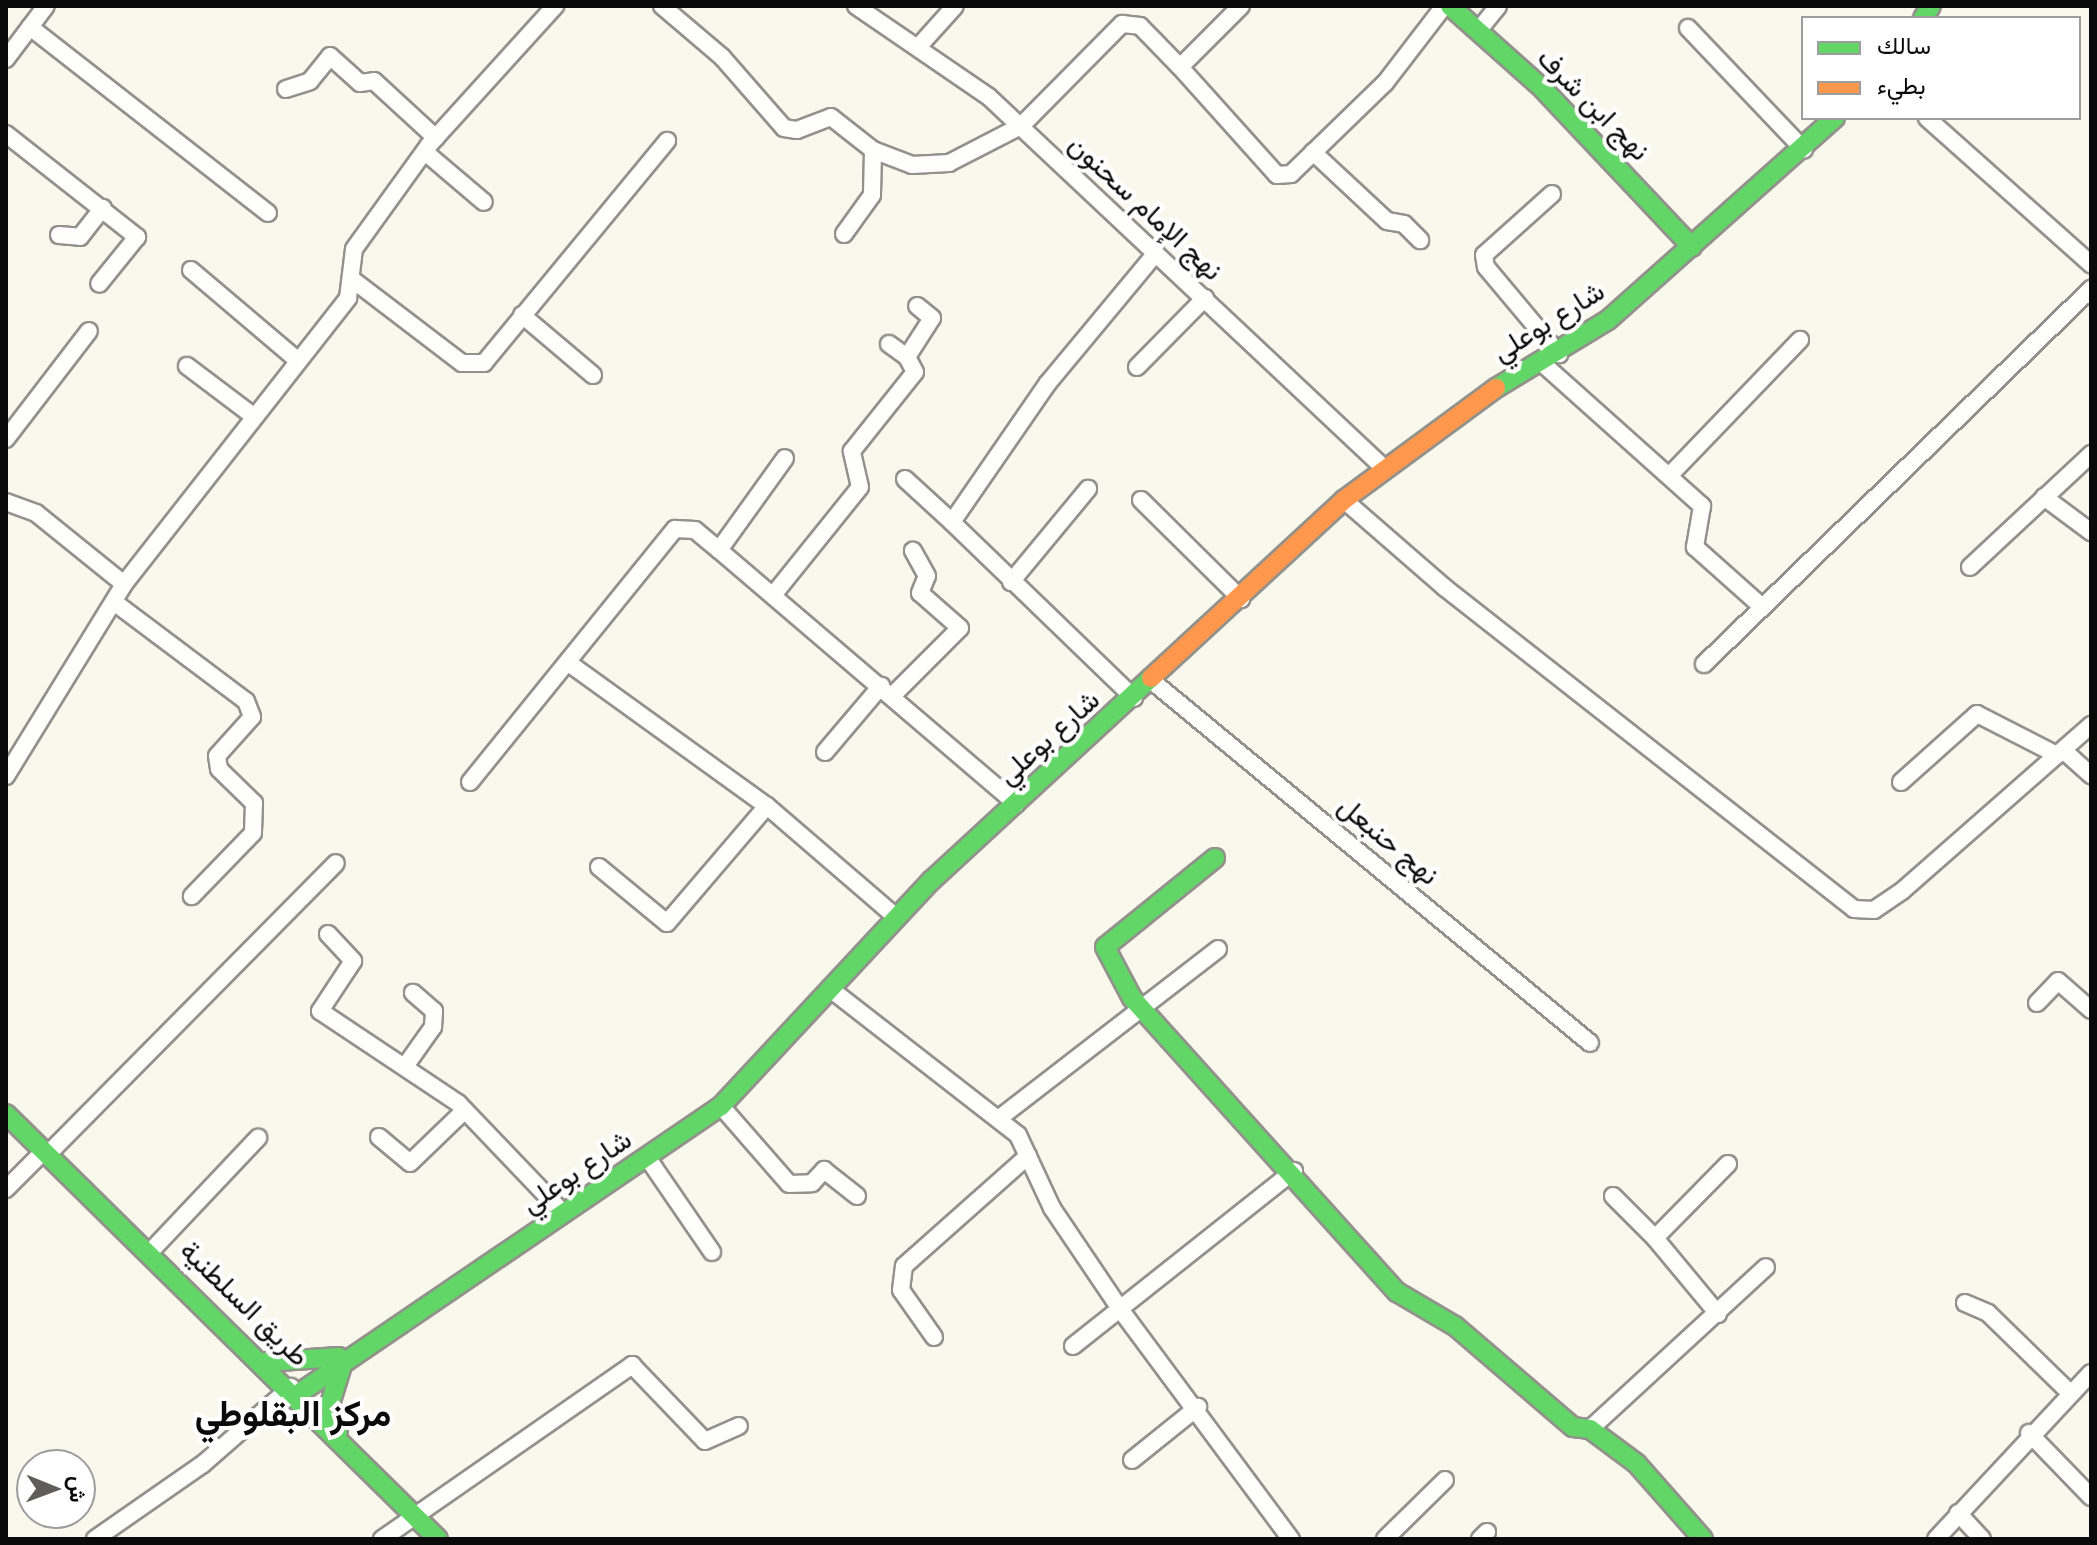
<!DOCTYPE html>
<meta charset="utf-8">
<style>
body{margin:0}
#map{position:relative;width:2097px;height:1545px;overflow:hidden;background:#f9f8ed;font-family:"PT Serif",Vazirmatn,serif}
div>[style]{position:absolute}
.roads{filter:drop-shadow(2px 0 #92918c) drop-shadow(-2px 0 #92918c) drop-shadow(0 2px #92918c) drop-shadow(0 -2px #92918c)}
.street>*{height:16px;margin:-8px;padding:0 8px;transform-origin:8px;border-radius:8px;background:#fefefc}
.fast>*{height:18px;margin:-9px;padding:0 9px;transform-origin:9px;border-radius:9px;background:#63d668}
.slow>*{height:18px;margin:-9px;padding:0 9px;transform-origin:9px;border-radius:9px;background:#ff974d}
span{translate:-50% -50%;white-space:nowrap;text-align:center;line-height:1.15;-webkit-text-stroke:8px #fff;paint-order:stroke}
.street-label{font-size:28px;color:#0a0a0a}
.district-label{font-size:36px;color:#0a0a0a;font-weight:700}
.frame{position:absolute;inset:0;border:8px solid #0a0a0a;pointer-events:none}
.legend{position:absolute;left:1801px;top:16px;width:280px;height:104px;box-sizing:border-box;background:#fff;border:2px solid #9d9d9d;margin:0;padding:10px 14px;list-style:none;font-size:24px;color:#0a0a0a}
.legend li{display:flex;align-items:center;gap:16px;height:40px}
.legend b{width:40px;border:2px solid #9d9d9d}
.north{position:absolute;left:16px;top:1449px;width:80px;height:80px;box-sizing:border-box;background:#fff;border:2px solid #9d9d9d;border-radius:50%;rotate:91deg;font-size:22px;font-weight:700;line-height:32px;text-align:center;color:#0a0a0a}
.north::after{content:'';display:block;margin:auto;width:28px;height:36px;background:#5e5d59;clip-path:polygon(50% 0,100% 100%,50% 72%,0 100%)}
</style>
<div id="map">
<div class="roads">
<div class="street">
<i style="left:662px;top:6px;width:79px;rotate:40.4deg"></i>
<i style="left:722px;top:57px;width:94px;rotate:48.9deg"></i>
<i style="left:784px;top:128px;width:13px;rotate:9deg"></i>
<i style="left:797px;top:130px;width:36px;rotate:-21deg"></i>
<i style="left:831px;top:117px;width:53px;rotate:38.2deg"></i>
<i style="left:873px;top:150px;width:42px;rotate:21deg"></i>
<i style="left:912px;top:165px;width:37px;rotate:-3deg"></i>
<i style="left:949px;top:163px;width:81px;rotate:-27.2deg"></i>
<i style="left:1021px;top:126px;width:144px;rotate:-45.3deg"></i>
<i style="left:1122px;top:24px;width:18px;rotate:6deg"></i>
<i style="left:1140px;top:26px;width:57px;rotate:45.7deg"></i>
<i style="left:856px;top:6px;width:161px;rotate:34.4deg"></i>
<i style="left:989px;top:97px;width:542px;rotate:43.21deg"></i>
<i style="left:1241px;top:6px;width:86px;rotate:135deg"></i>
<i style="left:1180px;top:67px;width:145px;rotate:48.1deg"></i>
<i style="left:1277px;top:175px;width:14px;rotate:-4deg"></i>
<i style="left:1291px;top:174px;width:131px;rotate:-44.1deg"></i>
<i style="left:1385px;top:83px;width:97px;rotate:-52.5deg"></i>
<i style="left:30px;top:27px;width:302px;rotate:38deg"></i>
<i style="left:1688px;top:28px;width:168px;rotate:46.4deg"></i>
<i style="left:1478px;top:31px;width:32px;rotate:-51deg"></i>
<i style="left:920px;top:45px;width:52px;rotate:-48.1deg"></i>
<i style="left:6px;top:59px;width:66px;rotate:-53deg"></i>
<i style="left:286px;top:89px;width:25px;rotate:-18deg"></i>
<i style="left:310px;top:81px;width:32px;rotate:-51deg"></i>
<i style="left:330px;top:56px;width:40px;rotate:42deg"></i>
<i style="left:360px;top:83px;width:14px;rotate:-8deg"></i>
<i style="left:374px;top:81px;width:84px;rotate:42.6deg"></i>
<i style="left:1927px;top:118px;width:220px;rotate:41.7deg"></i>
<i style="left:6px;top:134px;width:167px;rotate:38.2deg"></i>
<i style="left:137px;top:237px;width:60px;rotate:129deg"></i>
<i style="left:425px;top:152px;width:77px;rotate:40.3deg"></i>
<i style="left:1313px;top:152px;width:101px;rotate:43deg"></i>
<i style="left:1387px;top:221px;width:17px;rotate:10deg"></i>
<i style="left:1404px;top:224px;width:23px;rotate:45deg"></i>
<i style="left:1552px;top:194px;width:91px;rotate:138.1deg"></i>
<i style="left:1484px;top:255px;width:12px;rotate:81deg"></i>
<i style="left:1486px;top:267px;width:114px;rotate:50deg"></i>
<i style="left:844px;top:234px;width:48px;rotate:-54.3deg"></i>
<i style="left:872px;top:195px;width:45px;rotate:-88.7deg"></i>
<i style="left:59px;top:235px;width:21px;rotate:5deg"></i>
<i style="left:80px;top:237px;width:37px;rotate:-52deg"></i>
<i style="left:191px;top:270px;width:139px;rotate:40.3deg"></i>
<i style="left:353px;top:280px;width:137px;rotate:37.3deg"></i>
<i style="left:462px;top:363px;width:22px"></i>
<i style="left:484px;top:363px;width:288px;rotate:-50.5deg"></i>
<i style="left:522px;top:315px;width:93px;rotate:40.2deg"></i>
<i style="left:889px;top:344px;width:22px;rotate:36deg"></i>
<i style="left:1542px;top:363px;width:215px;rotate:41.8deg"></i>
<i style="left:1702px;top:506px;width:42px;rotate:99.7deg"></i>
<i style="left:1695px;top:547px;width:87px;rotate:41.7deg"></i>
<i style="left:187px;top:366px;width:81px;rotate:37deg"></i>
<i style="left:1137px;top:367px;width:97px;rotate:-45.4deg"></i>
<i style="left:6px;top:439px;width:136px;rotate:-52.5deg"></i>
<i style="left:1669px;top:476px;width:189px;rotate:-46.1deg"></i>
<i style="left:905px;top:479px;width:64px;rotate:42.5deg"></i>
<i style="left:2044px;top:497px;width:59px;rotate:36.7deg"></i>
<i style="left:1141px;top:500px;width:141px;rotate:44.7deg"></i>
<i style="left:1344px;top:500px;width:133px;rotate:41deg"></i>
<i style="left:1444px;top:587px;width:521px;rotate:38.14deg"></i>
<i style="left:1854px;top:909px;width:20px;rotate:3deg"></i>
<i style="left:1874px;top:910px;width:34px;rotate:-34deg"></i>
<i style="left:1902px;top:891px;width:252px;rotate:-41.3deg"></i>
<i style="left:6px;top:502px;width:32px;rotate:20deg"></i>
<i style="left:36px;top:513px;width:113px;rotate:38.9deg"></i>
<i style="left:719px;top:550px;width:113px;rotate:-54.3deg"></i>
<i style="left:1970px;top:567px;width:166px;rotate:-43deg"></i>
<i style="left:1011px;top:582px;width:121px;rotate:-50.4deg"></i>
<i style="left:774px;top:594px;width:137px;rotate:-51.2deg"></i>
<i style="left:860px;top:487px;width:37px;rotate:-103deg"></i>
<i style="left:852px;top:451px;width:101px;rotate:-51.4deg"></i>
<i style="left:915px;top:372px;width:17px;rotate:-118deg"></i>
<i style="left:907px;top:357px;width:46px;rotate:-57.3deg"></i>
<i style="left:932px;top:318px;width:19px;rotate:-141deg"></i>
<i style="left:114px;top:602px;width:165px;rotate:36.9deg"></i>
<i style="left:246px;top:701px;width:17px;rotate:69deg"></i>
<i style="left:252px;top:717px;width:52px;rotate:131.9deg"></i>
<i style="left:217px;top:756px;width:13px;rotate:81deg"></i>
<i style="left:219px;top:769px;width:49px;rotate:44.2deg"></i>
<i style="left:254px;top:803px;width:30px;rotate:92deg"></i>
<i style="left:253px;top:833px;width:88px;rotate:134.1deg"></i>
<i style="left:570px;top:664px;width:243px;rotate:35.8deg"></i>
<i style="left:767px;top:806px;width:170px;rotate:40.7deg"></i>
<i style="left:1704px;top:664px;width:539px;rotate:-44.1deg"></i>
<i style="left:1152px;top:681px;width:568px;rotate:39.57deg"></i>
<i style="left:892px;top:696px;width:96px;rotate:-45deg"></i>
<i style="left:960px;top:628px;width:53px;rotate:-138.8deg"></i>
<i style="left:920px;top:593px;width:18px;rotate:-68deg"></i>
<i style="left:927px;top:576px;width:29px;rotate:-119deg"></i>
<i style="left:1134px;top:698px;width:253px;rotate:-136deg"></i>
<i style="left:952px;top:522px;width:169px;rotate:-55.4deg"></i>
<i style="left:1048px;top:383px;width:169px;rotate:-50.3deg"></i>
<i style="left:2063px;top:750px;width:38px;rotate:42deg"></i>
<i style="left:825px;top:752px;width:87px;rotate:-49.7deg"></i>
<i style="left:6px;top:776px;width:225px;rotate:-58.4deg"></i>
<i style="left:124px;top:584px;width:363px;rotate:-51.9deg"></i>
<i style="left:348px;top:298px;width:49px;rotate:-83deg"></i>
<i style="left:354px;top:249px;width:128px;rotate:-54.2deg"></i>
<i style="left:429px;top:145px;width:188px;rotate:-47.8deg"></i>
<i style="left:470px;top:782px;width:326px;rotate:-51deg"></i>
<i style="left:675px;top:529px;width:20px;rotate:3deg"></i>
<i style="left:695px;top:530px;width:31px;rotate:40deg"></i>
<i style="left:719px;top:550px;width:391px;rotate:40.5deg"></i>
<i style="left:1901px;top:782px;width:102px;rotate:-41.8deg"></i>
<i style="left:1977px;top:714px;width:90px;rotate:27.1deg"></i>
<i style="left:599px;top:867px;width:88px;rotate:39.5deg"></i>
<i style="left:667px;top:923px;width:154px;rotate:-49.5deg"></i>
<i style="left:328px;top:934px;width:37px;rotate:47deg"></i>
<i style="left:353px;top:961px;width:60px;rotate:123.4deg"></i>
<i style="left:320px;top:1011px;width:166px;rotate:33.7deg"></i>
<i style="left:458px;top:1103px;width:152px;rotate:46.3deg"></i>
<i style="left:833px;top:991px;width:234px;rotate:37.9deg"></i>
<i style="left:1018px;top:1135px;width:81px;rotate:65deg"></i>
<i style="left:1052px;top:1208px;width:122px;rotate:56deg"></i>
<i style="left:1120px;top:1309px;width:287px;rotate:53.4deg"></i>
<i style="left:2037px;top:1003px;width:30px;rotate:-46deg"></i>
<i style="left:2058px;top:981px;width:44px;rotate:41.3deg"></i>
<i style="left:406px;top:1065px;width:47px;rotate:-54.6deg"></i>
<i style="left:433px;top:1027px;width:16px;rotate:-86deg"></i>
<i style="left:434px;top:1011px;width:28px;rotate:-139deg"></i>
<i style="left:721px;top:1106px;width:103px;rotate:48.9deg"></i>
<i style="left:789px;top:1184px;width:23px;rotate:-2deg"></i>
<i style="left:812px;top:1183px;width:18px;rotate:-47deg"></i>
<i style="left:824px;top:1170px;width:42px;rotate:38.2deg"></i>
<i style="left:1002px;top:1116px;width:273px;rotate:-37.7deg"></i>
<i style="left:379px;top:1137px;width:40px;rotate:40deg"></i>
<i style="left:410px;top:1163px;width:76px;rotate:-43.9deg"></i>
<i style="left:48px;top:1154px;width:409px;rotate:-45.3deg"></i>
<i style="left:647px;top:1157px;width:115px;rotate:55.6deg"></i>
<i style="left:6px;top:1189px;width:54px;rotate:-45deg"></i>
<i style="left:1613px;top:1196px;width:59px;rotate:45deg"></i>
<i style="left:151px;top:1251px;width:156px;rotate:-46.6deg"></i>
<i style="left:1965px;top:1303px;width:25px;rotate:23deg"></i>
<i style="left:1988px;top:1313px;width:115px;rotate:44.3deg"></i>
<i style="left:1718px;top:1314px;width:99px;rotate:-129.7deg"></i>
<i style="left:1655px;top:1238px;width:104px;rotate:-45.4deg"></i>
<i style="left:934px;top:1337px;width:57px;rotate:-125.1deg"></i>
<i style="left:901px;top:1290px;width:24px;rotate:-83deg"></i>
<i style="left:904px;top:1266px;width:166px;rotate:-41.6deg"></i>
<i style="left:1073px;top:1346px;width:282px;rotate:-38.4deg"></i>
<i style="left:1590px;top:1429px;width:239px;rotate:-42.6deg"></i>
<i style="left:2029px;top:1433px;width:89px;rotate:45.9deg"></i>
<i style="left:1132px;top:1460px;width:85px;rotate:-38.8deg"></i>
<i style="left:1958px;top:1513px;width:35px;rotate:47deg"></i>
<i style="left:95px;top:1539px;width:131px;rotate:-34.8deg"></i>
<i style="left:203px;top:1464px;width:117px;rotate:-41.2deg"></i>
<i style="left:382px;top:1539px;width:305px;rotate:-34.8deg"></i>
<i style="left:632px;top:1365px;width:105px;rotate:46.2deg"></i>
<i style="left:705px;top:1441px;width:37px;rotate:-24deg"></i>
<i style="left:1385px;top:1539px;width:84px;rotate:-44.5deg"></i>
<i style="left:1480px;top:1539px;width:10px;rotate:-45deg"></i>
<i style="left:1936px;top:1539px;width:227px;rotate:-47deg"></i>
</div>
<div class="fast">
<i style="left:1450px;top:6px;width:125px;rotate:41.7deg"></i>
<i style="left:1543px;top:89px;width:217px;rotate:46.7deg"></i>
<i style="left:1923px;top:18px;width:14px;rotate:-56deg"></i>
<i style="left:1496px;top:388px;width:131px;rotate:-31.3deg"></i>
<i style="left:1608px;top:320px;width:304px;rotate:-41.7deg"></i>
<i style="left:1215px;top:858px;width:141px;rotate:141deg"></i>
<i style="left:1105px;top:947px;width:58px;rotate:62.1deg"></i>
<i style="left:1132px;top:998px;width:396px;rotate:48deg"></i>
<i style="left:1397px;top:1292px;width:67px;rotate:30.4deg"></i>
<i style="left:1455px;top:1326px;width:155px;rotate:40.6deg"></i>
<i style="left:1573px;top:1427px;width:17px;rotate:7deg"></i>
<i style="left:1590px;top:1429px;width:57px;rotate:36.5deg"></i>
<i style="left:1636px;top:1463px;width:101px;rotate:48.6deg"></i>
<i style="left:6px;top:1114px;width:606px;rotate:44.53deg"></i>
<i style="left:265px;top:1362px;width:74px;rotate:-3.9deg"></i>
<i style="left:298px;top:1394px;width:512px;rotate:-34.25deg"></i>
<i style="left:721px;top:1106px;width:309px;rotate:-47deg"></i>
<i style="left:932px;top:880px;width:298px;rotate:-42.7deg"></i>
<i style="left:338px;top:1432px;width:29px;rotate:-106deg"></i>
<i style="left:330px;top:1404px;width:44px;rotate:-72.8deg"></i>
</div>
<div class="slow">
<i style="left:1151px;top:678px;width:263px;rotate:-42.7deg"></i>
<i style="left:1344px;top:500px;width:189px;rotate:-36.4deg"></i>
</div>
</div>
<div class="street-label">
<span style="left:1594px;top:104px;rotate:45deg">نهج ابن شرف</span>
<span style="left:1146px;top:207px;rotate:43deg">نهج الإمام سحنون</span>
<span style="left:1548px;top:321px;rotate:-32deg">شارع بوعلي</span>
<span style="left:1048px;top:737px;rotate:-42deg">شارع بوعلي</span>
<span style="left:1389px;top:840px;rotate:40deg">نهج حنبعل</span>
<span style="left:576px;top:1171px;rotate:-34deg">شارع بوعلي</span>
<span style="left:245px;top:1303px;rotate:44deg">طريق السلطنية</span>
</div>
<div class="district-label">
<span style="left:293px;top:1413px">مركز البقلوطي</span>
</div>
<div class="frame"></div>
<ul class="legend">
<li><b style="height:10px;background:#63d668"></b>سالك</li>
<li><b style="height:10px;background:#ff974d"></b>بطيء</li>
</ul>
<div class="north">ش</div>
</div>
